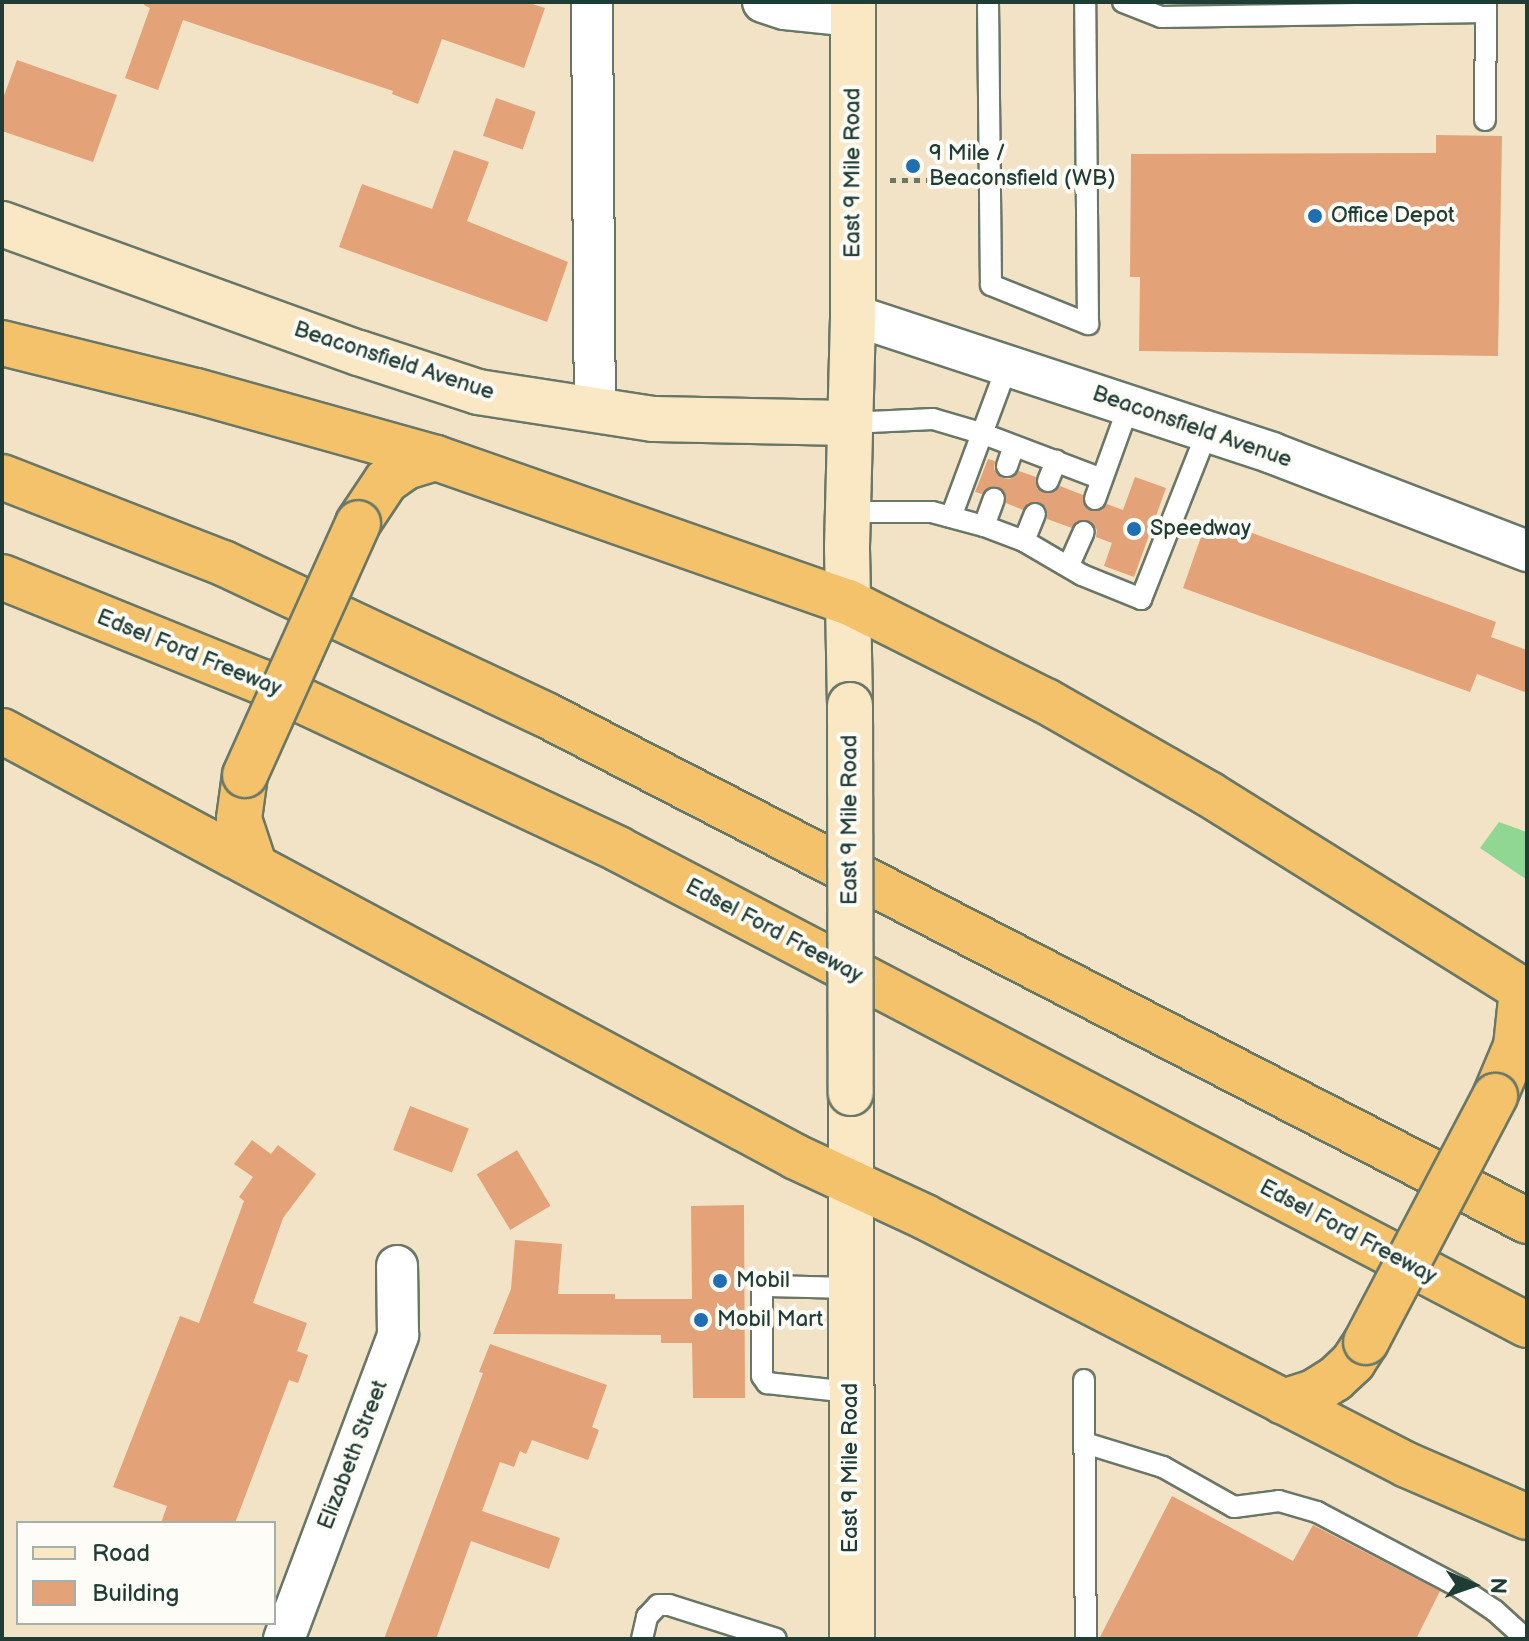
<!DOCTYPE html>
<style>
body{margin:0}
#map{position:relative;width:1529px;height:1641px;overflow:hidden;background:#f2e3c7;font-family:"Balsamiq Sans",sans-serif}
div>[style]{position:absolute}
.green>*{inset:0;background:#8fd792}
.building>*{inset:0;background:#e3a277;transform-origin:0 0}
.path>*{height:5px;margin-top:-2.5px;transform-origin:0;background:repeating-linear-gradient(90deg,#697767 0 6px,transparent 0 12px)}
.roads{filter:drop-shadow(2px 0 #697767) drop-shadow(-2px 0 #697767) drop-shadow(0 2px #697767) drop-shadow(0 -2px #697767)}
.lane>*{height:20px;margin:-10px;padding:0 10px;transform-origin:10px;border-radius:10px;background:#fff}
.street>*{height:40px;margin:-20px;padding:0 20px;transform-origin:20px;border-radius:20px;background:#fff}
.secondary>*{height:44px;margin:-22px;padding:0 22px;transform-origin:22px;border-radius:22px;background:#fae7c3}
.highway>*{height:44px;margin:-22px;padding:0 22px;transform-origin:22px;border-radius:22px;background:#f3c26a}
.bridges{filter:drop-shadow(2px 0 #697767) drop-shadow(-2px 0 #697767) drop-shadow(0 2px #697767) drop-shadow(0 -2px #697767)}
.secondary-bridge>*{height:44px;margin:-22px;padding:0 22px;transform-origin:22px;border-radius:22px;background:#fae7c3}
.highway-bridge>*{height:44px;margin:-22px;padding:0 22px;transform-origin:22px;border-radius:22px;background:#f3c26a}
.dots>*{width:22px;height:22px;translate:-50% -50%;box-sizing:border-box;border:4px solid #fdfcf7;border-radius:50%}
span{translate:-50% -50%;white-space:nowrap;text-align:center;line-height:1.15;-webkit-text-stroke:8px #fdfcf7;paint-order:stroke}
.poi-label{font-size:22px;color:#1f3d34}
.left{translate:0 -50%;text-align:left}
.street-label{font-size:22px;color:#1f3d34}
.frame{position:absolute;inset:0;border:4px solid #1f3d34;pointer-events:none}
.legend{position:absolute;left:16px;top:1521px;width:260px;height:104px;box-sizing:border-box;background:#fdfcf7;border:2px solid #a4b0a9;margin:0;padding:10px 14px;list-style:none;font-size:24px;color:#1f3d34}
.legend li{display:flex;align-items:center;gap:16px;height:40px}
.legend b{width:40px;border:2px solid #a4b0a9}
.north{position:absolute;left:1433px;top:1545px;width:80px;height:80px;-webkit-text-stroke:6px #fdfcf7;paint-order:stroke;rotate:92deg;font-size:22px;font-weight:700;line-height:32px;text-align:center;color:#1f3d34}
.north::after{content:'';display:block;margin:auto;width:28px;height:36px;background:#1f3d34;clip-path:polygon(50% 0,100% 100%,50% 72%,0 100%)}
</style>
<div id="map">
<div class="green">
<i style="clip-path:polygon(1499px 822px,1527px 832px,1527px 880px,1480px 848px)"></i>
</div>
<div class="building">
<i style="clip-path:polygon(144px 2px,526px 2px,545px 8px,524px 68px,442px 39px,418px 104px,392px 94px,393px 91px,183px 20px,158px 90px,125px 78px,150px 8px,144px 5px)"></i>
<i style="clip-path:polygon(17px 60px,117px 95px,93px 162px,2px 131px,2px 101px)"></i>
<i style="left:496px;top:98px;width:42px;height:40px;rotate:19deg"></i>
<i style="clip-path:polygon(1436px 135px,1502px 136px,1498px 356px,1139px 351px,1140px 277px,1130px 277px,1131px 154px,1436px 153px)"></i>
<i style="clip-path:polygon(454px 150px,489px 162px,467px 221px,568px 262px,547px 322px,339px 247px,362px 184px,432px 209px)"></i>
<i style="clip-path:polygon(988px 459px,995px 461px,994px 469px,1002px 478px,1010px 479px,1019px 471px,1036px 477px,1037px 488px,1044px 493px,1055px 492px,1060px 486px,1083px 495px,1085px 507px,1091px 511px,1103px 509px,1107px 504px,1123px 510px,1135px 477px,1166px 488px,1134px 577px,1104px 566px,1112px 543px,1096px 537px,1097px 530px,1090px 521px,1077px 521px,1072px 528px,1047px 519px,1046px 507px,1039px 502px,1028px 503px,1023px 510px,1006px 503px,1004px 491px,998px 487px,986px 489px,982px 494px,975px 492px)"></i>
<i style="clip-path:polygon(1208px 517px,1496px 622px,1491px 637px,1527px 650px,1527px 693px,1477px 674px,1470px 692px,1183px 588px)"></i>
<i style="left:410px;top:1106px;width:63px;height:47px;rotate:21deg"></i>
<i style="clip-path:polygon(252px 1140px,271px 1154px,278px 1145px,316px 1174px,283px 1218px,253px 1303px,307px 1323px,297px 1351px,308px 1355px,298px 1383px,289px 1380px,235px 1523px,161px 1523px,167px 1506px,113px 1487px,180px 1316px,199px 1323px,244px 1201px,239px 1197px,253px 1177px,234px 1164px)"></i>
<i style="left:517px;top:1150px;width:65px;height:47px;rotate:59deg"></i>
<i style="clip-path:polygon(744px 1205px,745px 1398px,693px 1398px,692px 1343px,661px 1343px,661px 1335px,493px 1334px,511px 1289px,515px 1240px,562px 1244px,558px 1294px,615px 1294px,615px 1299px,692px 1299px,691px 1206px)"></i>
<i style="clip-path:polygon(490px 1344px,607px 1385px,592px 1427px,599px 1430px,588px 1460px,532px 1440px,526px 1454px,520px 1451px,514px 1467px,500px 1462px,482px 1511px,560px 1538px,549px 1569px,471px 1541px,436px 1639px,384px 1639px,483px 1373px,479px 1372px)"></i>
<i style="clip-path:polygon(1172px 1496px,1293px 1561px,1313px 1525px,1440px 1591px,1416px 1639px,1099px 1639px)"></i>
</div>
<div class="path">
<i style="left:890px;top:180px;width:40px"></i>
</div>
<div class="roads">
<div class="lane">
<i style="left:988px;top:2px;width:283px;rotate:89.4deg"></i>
<i style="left:991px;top:285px;width:105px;rotate:21.9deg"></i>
<i style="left:1088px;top:324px;width:322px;rotate:-90.5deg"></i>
<i style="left:1123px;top:2px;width:41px;rotate:21.5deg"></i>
<i style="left:1161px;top:17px;width:325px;rotate:-0.9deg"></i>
<i style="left:1485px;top:120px;width:118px;rotate:-89.5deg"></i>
<i style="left:849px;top:423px;width:84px;rotate:-2.7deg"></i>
<i style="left:933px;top:419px;width:50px;rotate:16.3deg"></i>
<i style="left:981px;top:433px;width:129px;rotate:20.8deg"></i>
<i style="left:1007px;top:466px;width:21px;rotate:-71deg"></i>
<i style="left:1048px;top:481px;width:22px;rotate:-68deg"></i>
<i style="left:1095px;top:499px;width:100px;rotate:-70.1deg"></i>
<i style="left:847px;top:512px;width:85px"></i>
<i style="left:932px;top:512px;width:54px;rotate:15.1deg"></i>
<i style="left:984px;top:526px;width:43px;rotate:20.6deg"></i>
<i style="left:1024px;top:541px;width:67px;rotate:30.4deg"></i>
<i style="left:1082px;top:575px;width:64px;rotate:22.1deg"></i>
<i style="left:1141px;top:599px;width:180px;rotate:-68.4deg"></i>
<i style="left:951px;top:517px;width:163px;rotate:-69.6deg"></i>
<i style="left:984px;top:526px;width:29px;rotate:-70deg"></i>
<i style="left:1024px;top:541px;width:29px;rotate:-68deg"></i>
<i style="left:1069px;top:565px;width:36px;rotate:-66deg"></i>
<i style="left:850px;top:1288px;width:83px;rotate:-178.6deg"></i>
<i style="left:767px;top:1286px;width:8px;rotate:130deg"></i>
<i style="left:762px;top:1292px;width:84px;rotate:90deg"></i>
<i style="left:762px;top:1376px;width:9px;rotate:54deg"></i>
<i style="left:767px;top:1383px;width:83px;rotate:6.2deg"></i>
<i style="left:1084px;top:1380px;width:259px;rotate:89.6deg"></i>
<i style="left:1085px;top:1443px;width:82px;rotate:17.1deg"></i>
<i style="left:1163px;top:1467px;width:81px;rotate:29.4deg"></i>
<i style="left:1234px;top:1507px;width:45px;rotate:-7.6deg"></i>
<i style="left:1279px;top:1501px;width:40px;rotate:16deg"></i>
<i style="left:1317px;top:1512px;width:163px;rotate:27.8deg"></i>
<i style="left:1461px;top:1588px;width:40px;rotate:34deg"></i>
<i style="left:1494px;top:1610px;width:43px;rotate:42.2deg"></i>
<i style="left:642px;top:1639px;width:23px;rotate:-77deg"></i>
<i style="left:647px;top:1617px;width:16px;rotate:-47deg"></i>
<i style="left:658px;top:1605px;width:11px"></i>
<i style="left:669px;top:1605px;width:112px;rotate:17.6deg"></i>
</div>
<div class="street">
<i style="left:592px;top:2px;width:409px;rotate:89.6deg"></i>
<i style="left:763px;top:2px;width:23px;rotate:18deg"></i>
<i style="left:785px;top:9px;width:68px;rotate:5.9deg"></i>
<i style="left:853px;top:315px;width:441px;rotate:18.2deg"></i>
<i style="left:1272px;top:453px;width:273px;rotate:21deg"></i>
<i style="left:284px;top:1639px;width:325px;rotate:-69.4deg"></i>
<i style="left:398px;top:1335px;width:69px;rotate:-90.8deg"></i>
</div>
<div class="secondary">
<i style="left:2px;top:224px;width:380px;rotate:19.9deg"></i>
<i style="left:359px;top:353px;width:125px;rotate:18.1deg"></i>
<i style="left:478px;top:392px;width:177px;rotate:8.8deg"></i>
<i style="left:653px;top:419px;width:196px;rotate:1.2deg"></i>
<i style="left:850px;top:705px;width:158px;rotate:-91.1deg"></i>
<i style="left:847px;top:547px;width:232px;rotate:-88.5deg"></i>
<i style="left:853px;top:315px;width:313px;rotate:-90deg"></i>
<i style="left:851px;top:1093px;width:546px;rotate:89.9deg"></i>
</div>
<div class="highway">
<i style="left:2px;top:343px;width:200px;rotate:13.9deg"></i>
<i style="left:196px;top:391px;width:249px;rotate:15.6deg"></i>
<i style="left:436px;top:458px;width:436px;rotate:19.3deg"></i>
<i style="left:848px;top:602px;width:221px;rotate:26.6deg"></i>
<i style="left:1046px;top:701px;width:188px;rotate:29.7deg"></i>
<i style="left:1209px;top:794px;width:375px;rotate:32deg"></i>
<i style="left:2px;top:477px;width:237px;rotate:21.3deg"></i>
<i style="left:223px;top:563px;width:357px;rotate:25.2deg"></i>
<i style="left:546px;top:715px;width:1104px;rotate:27.28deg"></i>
<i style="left:358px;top:523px;width:50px;rotate:-56.3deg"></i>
<i style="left:386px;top:481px;width:24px;rotate:-35deg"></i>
<i style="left:406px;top:467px;width:31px;rotate:-17deg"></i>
<i style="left:2px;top:577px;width:280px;rotate:22deg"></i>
<i style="left:262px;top:682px;width:393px;rotate:25.1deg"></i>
<i style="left:618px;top:849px;width:1026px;rotate:27.64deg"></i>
<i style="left:2px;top:731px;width:901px;rotate:28.21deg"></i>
<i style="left:796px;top:1157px;width:142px;rotate:24.9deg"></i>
<i style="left:925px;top:1217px;width:542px;rotate:27.23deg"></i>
<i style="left:1407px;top:1465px;width:131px;rotate:23.4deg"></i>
<i style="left:245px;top:775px;width:44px;rotate:97.8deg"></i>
<i style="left:239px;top:819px;width:47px;rotate:71.6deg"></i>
<i style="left:1495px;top:1096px;width:54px;rotate:-67.2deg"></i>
<i style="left:1516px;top:1046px;width:56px;rotate:-83.9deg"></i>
<i style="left:1283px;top:1402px;width:33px;rotate:-18deg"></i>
<i style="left:1314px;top:1392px;width:25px;rotate:-32deg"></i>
<i style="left:1335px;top:1379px;width:25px;rotate:-43deg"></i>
<i style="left:1353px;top:1362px;width:24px;rotate:-57deg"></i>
</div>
</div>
<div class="bridges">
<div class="secondary-bridge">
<i style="left:850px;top:705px;width:388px;rotate:89.9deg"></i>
</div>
<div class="highway-bridge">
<i style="left:245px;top:775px;width:276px;rotate:-65.8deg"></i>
<i style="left:1366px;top:1342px;width:278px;rotate:-62.3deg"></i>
</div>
</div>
<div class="dots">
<i style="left:913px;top:166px;background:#1f6fb2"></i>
<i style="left:1315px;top:216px;background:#1f6fb2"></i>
<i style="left:1134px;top:529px;background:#1f6fb2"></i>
<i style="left:720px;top:1281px;background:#1f6fb2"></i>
<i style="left:701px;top:1320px;background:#1f6fb2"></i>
</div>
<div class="poi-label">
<span class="left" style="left:929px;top:166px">9 Mile /<br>Beaconsfield (WB)</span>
<span class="left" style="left:1331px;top:216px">Office Depot</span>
<span class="left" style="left:1150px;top:529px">Speedway</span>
<span class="left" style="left:736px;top:1281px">Mobil</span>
<span class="left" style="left:717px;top:1320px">Mobil Mart</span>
</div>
<div class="street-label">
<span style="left:853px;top:173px;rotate:-90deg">East 9 Mile Road</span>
<span style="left:394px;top:361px;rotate:18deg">Beaconsfield Avenue</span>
<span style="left:1192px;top:427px;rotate:19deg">Beaconsfield Avenue</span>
<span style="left:189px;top:653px;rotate:22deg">Edsel Ford Freeway</span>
<span style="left:850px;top:820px;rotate:-90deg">East 9 Mile Road</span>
<span style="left:774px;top:931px;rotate:28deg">Edsel Ford Freeway</span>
<span style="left:1348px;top:1232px;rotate:28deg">Edsel Ford Freeway</span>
<span style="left:353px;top:1455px;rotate:-69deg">Elizabeth Street</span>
<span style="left:851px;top:1468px;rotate:-90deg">East 9 Mile Road</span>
</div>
<div class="frame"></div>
<ul class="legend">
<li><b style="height:10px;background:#fae7c3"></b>Road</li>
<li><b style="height:22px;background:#e3a277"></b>Building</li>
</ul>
<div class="north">N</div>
</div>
